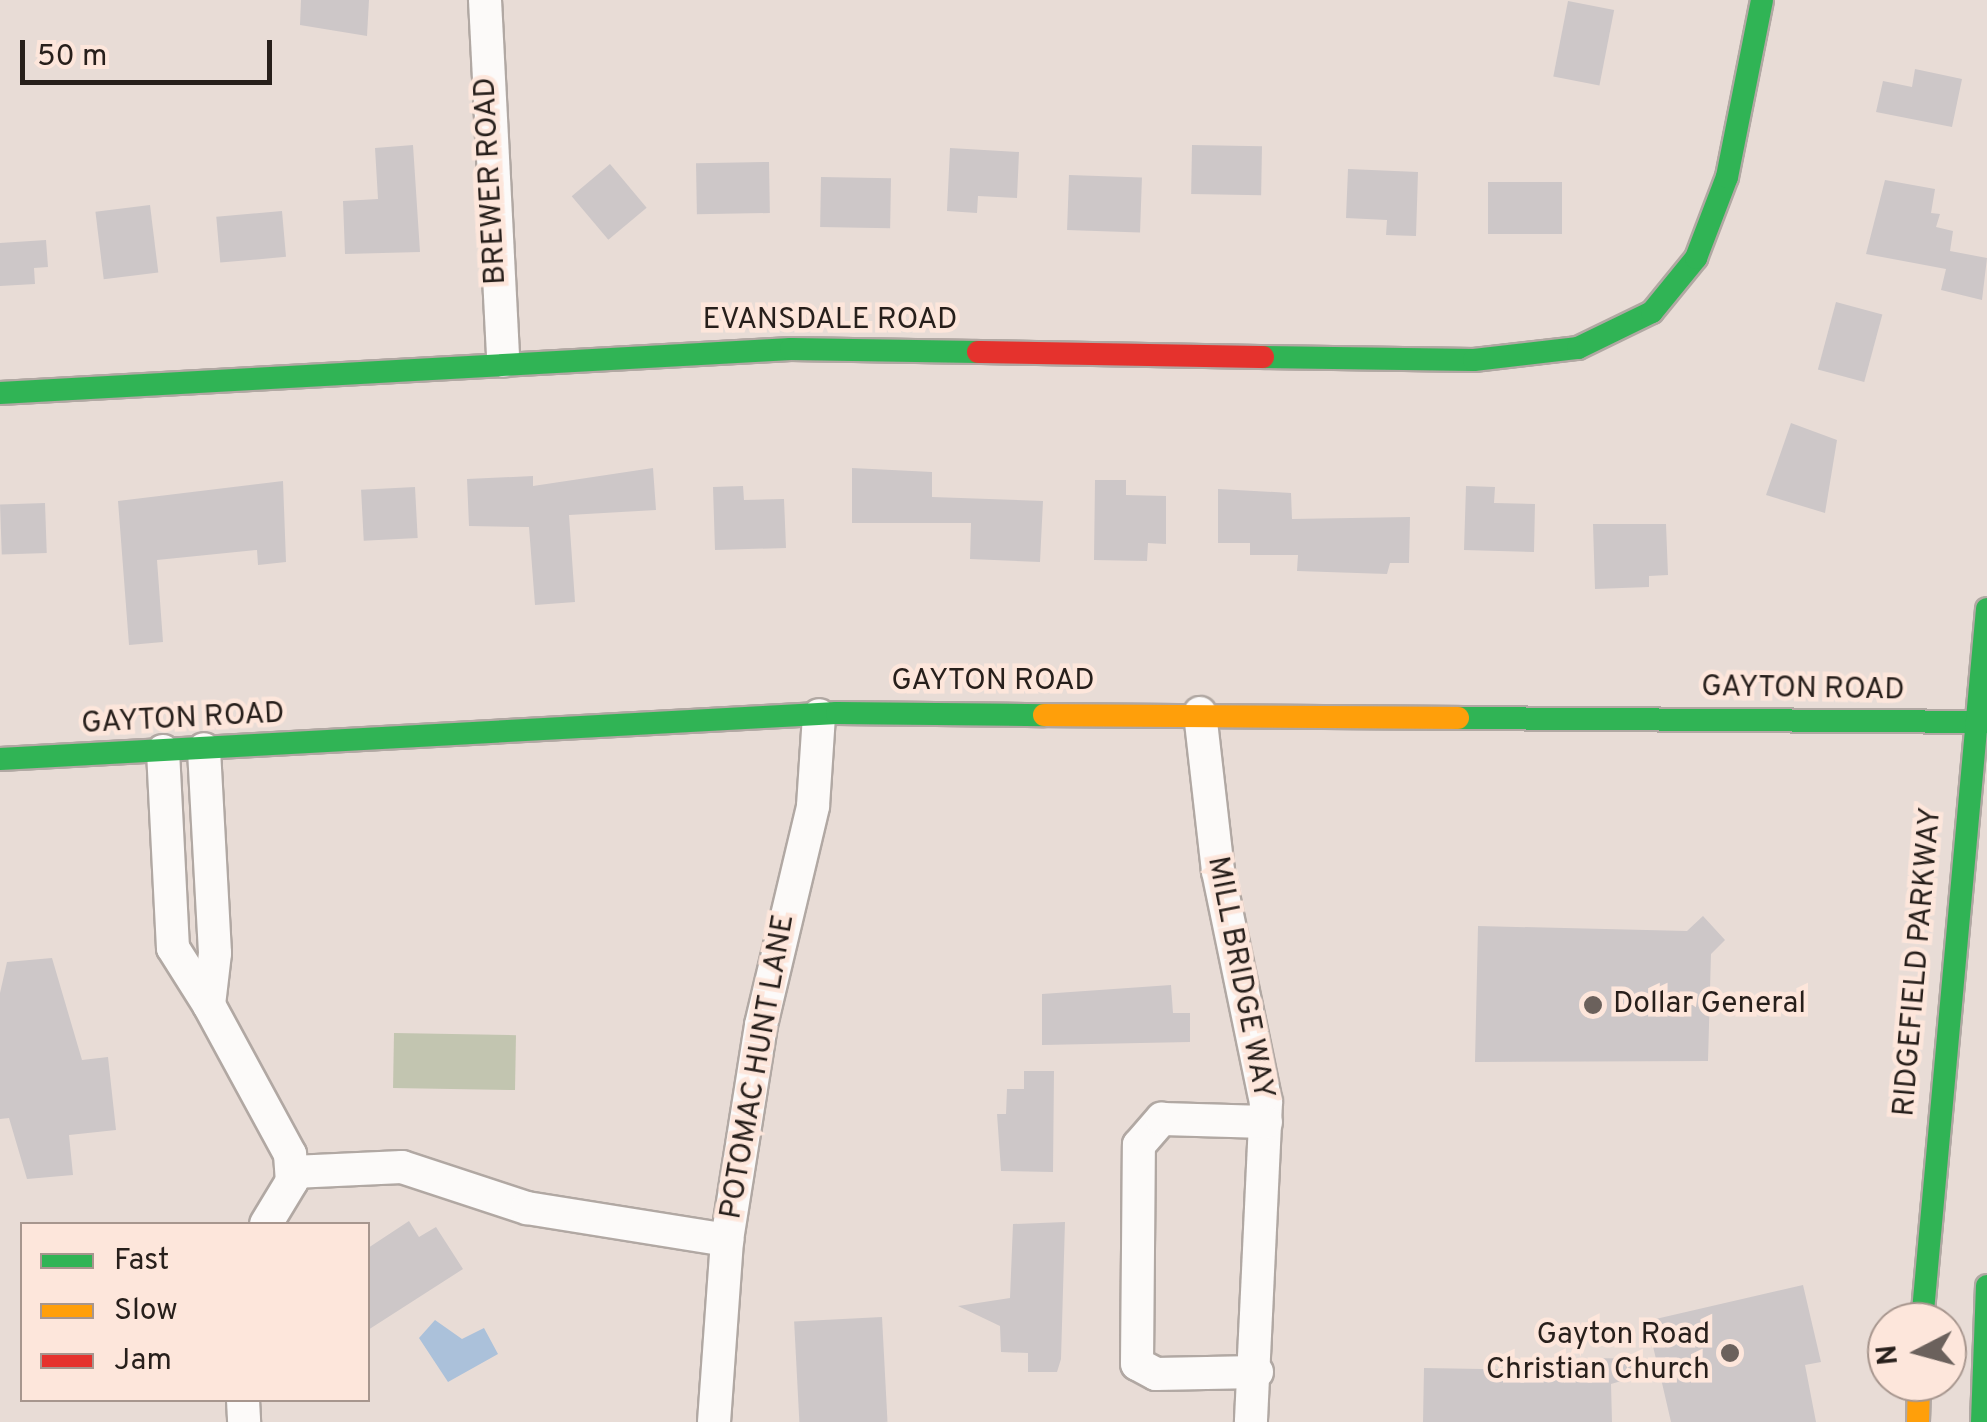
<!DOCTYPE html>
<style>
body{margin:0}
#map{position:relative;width:1987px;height:1422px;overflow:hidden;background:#e8dcd6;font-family:Overpass,sans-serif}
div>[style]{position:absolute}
.green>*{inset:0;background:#c2c5b0;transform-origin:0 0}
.water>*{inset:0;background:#abc1da}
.building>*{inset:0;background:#cdc7c8;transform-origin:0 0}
.roads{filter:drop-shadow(2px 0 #b1a8a3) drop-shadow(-2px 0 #b1a8a3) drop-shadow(0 2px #b1a8a3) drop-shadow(0 -2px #b1a8a3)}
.street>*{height:32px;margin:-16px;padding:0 16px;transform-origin:16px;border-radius:16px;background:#fcfaf9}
.fast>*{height:22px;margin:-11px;padding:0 11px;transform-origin:11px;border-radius:11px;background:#30b455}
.slow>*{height:22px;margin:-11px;padding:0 11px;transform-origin:11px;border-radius:11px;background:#ff9f0a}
.jam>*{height:22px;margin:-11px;padding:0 11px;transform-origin:11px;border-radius:11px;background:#e5322d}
.dots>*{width:28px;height:28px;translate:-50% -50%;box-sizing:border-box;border:5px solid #fde6db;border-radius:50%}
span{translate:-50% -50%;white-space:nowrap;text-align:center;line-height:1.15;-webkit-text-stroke:9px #fde6db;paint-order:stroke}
.street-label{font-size:30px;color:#271f1b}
.poi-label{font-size:30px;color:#271f1b}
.left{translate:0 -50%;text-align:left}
.right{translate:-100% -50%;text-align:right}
.legend{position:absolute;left:20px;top:1222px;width:350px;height:180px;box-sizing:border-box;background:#fde6db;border:2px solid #a7968e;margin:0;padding:12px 18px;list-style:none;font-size:30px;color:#271f1b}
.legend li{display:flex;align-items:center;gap:20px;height:50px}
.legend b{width:50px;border:2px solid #a7968e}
.north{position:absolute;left:1867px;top:1302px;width:100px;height:100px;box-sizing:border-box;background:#fde6db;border:2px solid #a7968e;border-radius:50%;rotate:264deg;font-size:28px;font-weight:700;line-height:40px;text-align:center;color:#271f1b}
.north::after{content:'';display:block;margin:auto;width:35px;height:45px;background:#6b615c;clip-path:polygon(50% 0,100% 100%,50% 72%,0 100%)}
.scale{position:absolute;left:20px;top:40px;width:252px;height:45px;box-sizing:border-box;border:5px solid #271f1b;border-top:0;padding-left:12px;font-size:30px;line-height:35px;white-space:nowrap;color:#271f1b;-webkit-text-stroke:8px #fde6db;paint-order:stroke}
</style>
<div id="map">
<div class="green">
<i style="left:394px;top:1033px;width:122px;height:55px;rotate:1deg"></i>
</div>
<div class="water">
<i style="clip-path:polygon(435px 1320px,462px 1339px,484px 1328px,498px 1354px,448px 1382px,419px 1338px)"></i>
</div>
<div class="building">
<i style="clip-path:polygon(301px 0,369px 0,367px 36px,300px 25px)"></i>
<i style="left:1568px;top:1px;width:47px;height:77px;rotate:11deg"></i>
<i style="clip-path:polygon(1915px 69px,1962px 79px,1952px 127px,1876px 112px,1883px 81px,1912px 87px)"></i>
<i style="clip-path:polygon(413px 145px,420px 252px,345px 254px,343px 201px,378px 199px,375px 148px)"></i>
<i style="left:1192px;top:145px;width:70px;height:49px;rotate:1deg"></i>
<i style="clip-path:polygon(950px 148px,1019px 152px,1017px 198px,978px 196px,977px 213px,947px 211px)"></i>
<i style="left:769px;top:162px;width:51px;height:73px;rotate:89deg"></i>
<i style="left:610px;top:164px;width:57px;height:50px;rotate:50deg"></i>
<i style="clip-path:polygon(1348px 169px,1418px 172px,1416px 236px,1386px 235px,1387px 220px,1346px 218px)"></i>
<i style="left:1069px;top:175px;width:73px;height:55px;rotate:2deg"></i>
<i style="left:821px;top:177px;width:70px;height:50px;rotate:1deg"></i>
<i style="clip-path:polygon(1885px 180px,1935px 189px,1931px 213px,1940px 214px,1936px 227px,1953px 231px,1950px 251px,1987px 258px,1982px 300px,1941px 290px,1946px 269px,1866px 254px)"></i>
<i style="left:1488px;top:182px;width:74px;height:52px"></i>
<i style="left:150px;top:205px;width:68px;height:55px;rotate:83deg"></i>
<i style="left:282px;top:211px;width:46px;height:66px;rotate:85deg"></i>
<i style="clip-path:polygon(46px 240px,48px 267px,34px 268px,35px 284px,0 286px,0 243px)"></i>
<i style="left:1836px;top:302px;width:48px;height:70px;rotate:15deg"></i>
<i style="clip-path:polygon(1791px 423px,1837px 440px,1825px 513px,1766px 495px)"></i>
<i style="clip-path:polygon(653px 468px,656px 510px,569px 515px,575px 602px,535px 605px,529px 527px,469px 526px,467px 479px,533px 476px,533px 486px)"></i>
<i style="clip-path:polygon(852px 468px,932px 472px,932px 497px,1043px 501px,1040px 562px,970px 559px,971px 523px,852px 523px)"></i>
<i style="clip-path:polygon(1095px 480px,1126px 480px,1126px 495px,1166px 496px,1166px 544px,1148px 543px,1147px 561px,1094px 560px)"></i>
<i style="clip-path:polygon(283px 481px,286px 562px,258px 565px,257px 550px,157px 560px,163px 642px,129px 645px,118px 501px)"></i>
<i style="clip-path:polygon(743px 486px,744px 500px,784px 499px,786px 548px,715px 550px,713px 487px)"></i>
<i style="clip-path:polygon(1466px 486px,1495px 487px,1494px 503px,1535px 504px,1534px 552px,1464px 550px)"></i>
<i style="left:415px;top:487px;width:51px;height:54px;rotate:87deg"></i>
<i style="clip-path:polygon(1218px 489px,1291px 493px,1292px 519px,1410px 517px,1409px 563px,1390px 563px,1387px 574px,1297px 571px,1298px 555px,1250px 555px,1250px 543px,1218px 543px)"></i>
<i style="left:45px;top:503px;width:50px;height:45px;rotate:88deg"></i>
<i style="clip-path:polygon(1593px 524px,1666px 524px,1668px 575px,1649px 576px,1649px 587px,1595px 589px)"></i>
<i style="clip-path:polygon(1703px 916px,1725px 940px,1711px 954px,1708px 1061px,1475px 1062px,1478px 926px,1687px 931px)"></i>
<i style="clip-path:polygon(52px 958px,82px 1060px,108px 1057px,116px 1130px,69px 1135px,73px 1175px,27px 1179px,9px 1118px,0 1119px,0 993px,7px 962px)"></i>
<i style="clip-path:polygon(1171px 985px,1173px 1013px,1190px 1013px,1190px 1042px,1042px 1045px,1042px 994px)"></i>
<i style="clip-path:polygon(1024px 1071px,1054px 1071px,1053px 1172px,1001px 1171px,997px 1114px,1006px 1114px,1007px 1089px,1024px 1089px)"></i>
<i style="clip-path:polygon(409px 1221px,419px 1237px,436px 1227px,463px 1269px,368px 1330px,368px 1248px)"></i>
<i style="clip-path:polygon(1065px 1222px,1061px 1359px,1057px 1372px,1028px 1372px,1028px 1353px,1001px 1352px,1000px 1326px,958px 1306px,1010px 1298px,1013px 1224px)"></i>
<i style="clip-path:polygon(1803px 1285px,1821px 1362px,1805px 1365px,1816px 1422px,1671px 1422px,1659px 1370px,1611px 1384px,1612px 1422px,1423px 1422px,1424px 1368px,1588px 1371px,1588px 1358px,1656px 1359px,1647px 1321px)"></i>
<i style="left:882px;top:1317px;width:105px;height:88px;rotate:87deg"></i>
</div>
<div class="roads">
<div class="street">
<i style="left:485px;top:0;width:361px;rotate:87.1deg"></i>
<i style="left:1200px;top:713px;width:159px;rotate:83.5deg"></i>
<i style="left:1218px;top:871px;width:236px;rotate:78.3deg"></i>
<i style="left:1266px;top:1102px;width:320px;rotate:92.7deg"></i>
<i style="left:163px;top:751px;width:197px;rotate:87.1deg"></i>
<i style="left:173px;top:948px;width:67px;rotate:57.7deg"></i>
<i style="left:209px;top:1005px;width:52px;rotate:-83.4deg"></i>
<i style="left:215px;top:953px;width:204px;rotate:-93.1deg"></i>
<i style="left:209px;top:1005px;width:170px;rotate:61.5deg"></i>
<i style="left:290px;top:1154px;width:27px;rotate:86deg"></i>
<i style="left:292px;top:1181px;width:50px;rotate:121.2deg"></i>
<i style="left:293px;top:1172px;width:109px;rotate:-2.6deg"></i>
<i style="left:402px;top:1167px;width:132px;rotate:18.2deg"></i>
<i style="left:527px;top:1208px;width:203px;rotate:9.1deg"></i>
<i style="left:1257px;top:1372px;width:101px;rotate:178.9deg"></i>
<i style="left:1156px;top:1374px;width:21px;rotate:-152deg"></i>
<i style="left:1137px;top:1364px;width:219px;rotate:-89.5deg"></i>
<i style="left:1139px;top:1145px;width:35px;rotate:-49deg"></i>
<i style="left:1162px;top:1119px;width:104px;rotate:1.7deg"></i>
<i style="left:243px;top:1400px;width:22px;rotate:87deg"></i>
<i style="left:714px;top:1422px;width:182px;rotate:-85.9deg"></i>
<i style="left:727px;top:1240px;width:218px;rotate:-81deg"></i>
<i style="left:761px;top:1025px;width:225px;rotate:-76.6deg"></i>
<i style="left:813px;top:806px;width:91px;rotate:-86.2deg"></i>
</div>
<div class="fast">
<i style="left:1263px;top:357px;width:211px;rotate:0.8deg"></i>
<i style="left:1474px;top:360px;width:105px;rotate:-6.6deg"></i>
<i style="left:1578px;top:348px;width:82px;rotate:-25.9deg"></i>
<i style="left:1652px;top:312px;width:70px;rotate:-50.8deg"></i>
<i style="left:1696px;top:258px;width:87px;rotate:-69.1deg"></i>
<i style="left:1727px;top:177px;width:180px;rotate:-78.8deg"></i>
<i style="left:0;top:393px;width:792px;rotate:-3.18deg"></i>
<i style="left:791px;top:349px;width:187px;rotate:0.9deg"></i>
<i style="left:1458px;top:718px;width:529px;rotate:0.43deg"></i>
<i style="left:0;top:759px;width:838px;rotate:-3.15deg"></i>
<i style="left:837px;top:713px;width:207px;rotate:0.6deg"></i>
<i style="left:1922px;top:1322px;width:716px;rotate:-84.79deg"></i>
<i style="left:1982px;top:1422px;width:136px;rotate:-87.9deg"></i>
</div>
<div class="slow">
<i style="left:1044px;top:715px;width:414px;rotate:0.4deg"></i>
<i style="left:1918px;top:1422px;width:40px;rotate:-88.6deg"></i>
</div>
<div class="jam">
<i style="left:978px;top:352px;width:285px;rotate:1deg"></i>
</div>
</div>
<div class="dots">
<i style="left:1593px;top:1005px;background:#6b615c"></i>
<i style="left:1730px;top:1353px;background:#6b615c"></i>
</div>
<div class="street-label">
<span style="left:492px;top:181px;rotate:-93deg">BREWER ROAD</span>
<span style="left:830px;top:321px">EVANSDALE ROAD</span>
<span style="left:993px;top:682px">GAYTON ROAD</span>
<span style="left:1803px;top:690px;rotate:1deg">GAYTON ROAD</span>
<span style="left:183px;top:720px;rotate:-3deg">GAYTON ROAD</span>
<span style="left:1919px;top:962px;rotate:-85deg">RIDGEFIELD PARKWAY</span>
<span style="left:1239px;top:978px;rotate:79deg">MILL BRIDGE WAY</span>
<span style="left:759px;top:1067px;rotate:-80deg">POTOMAC HUNT LANE</span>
</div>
<div class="poi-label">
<span class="left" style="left:1613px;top:1005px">Dollar General</span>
<span class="right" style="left:1710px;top:1353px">Gayton Road<br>Christian Church</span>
</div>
<ul class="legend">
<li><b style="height:12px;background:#30b455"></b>Fast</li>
<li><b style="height:12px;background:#ff9f0a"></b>Slow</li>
<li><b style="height:12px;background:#e5322d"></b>Jam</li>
</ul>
<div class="north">N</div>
<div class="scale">50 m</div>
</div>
